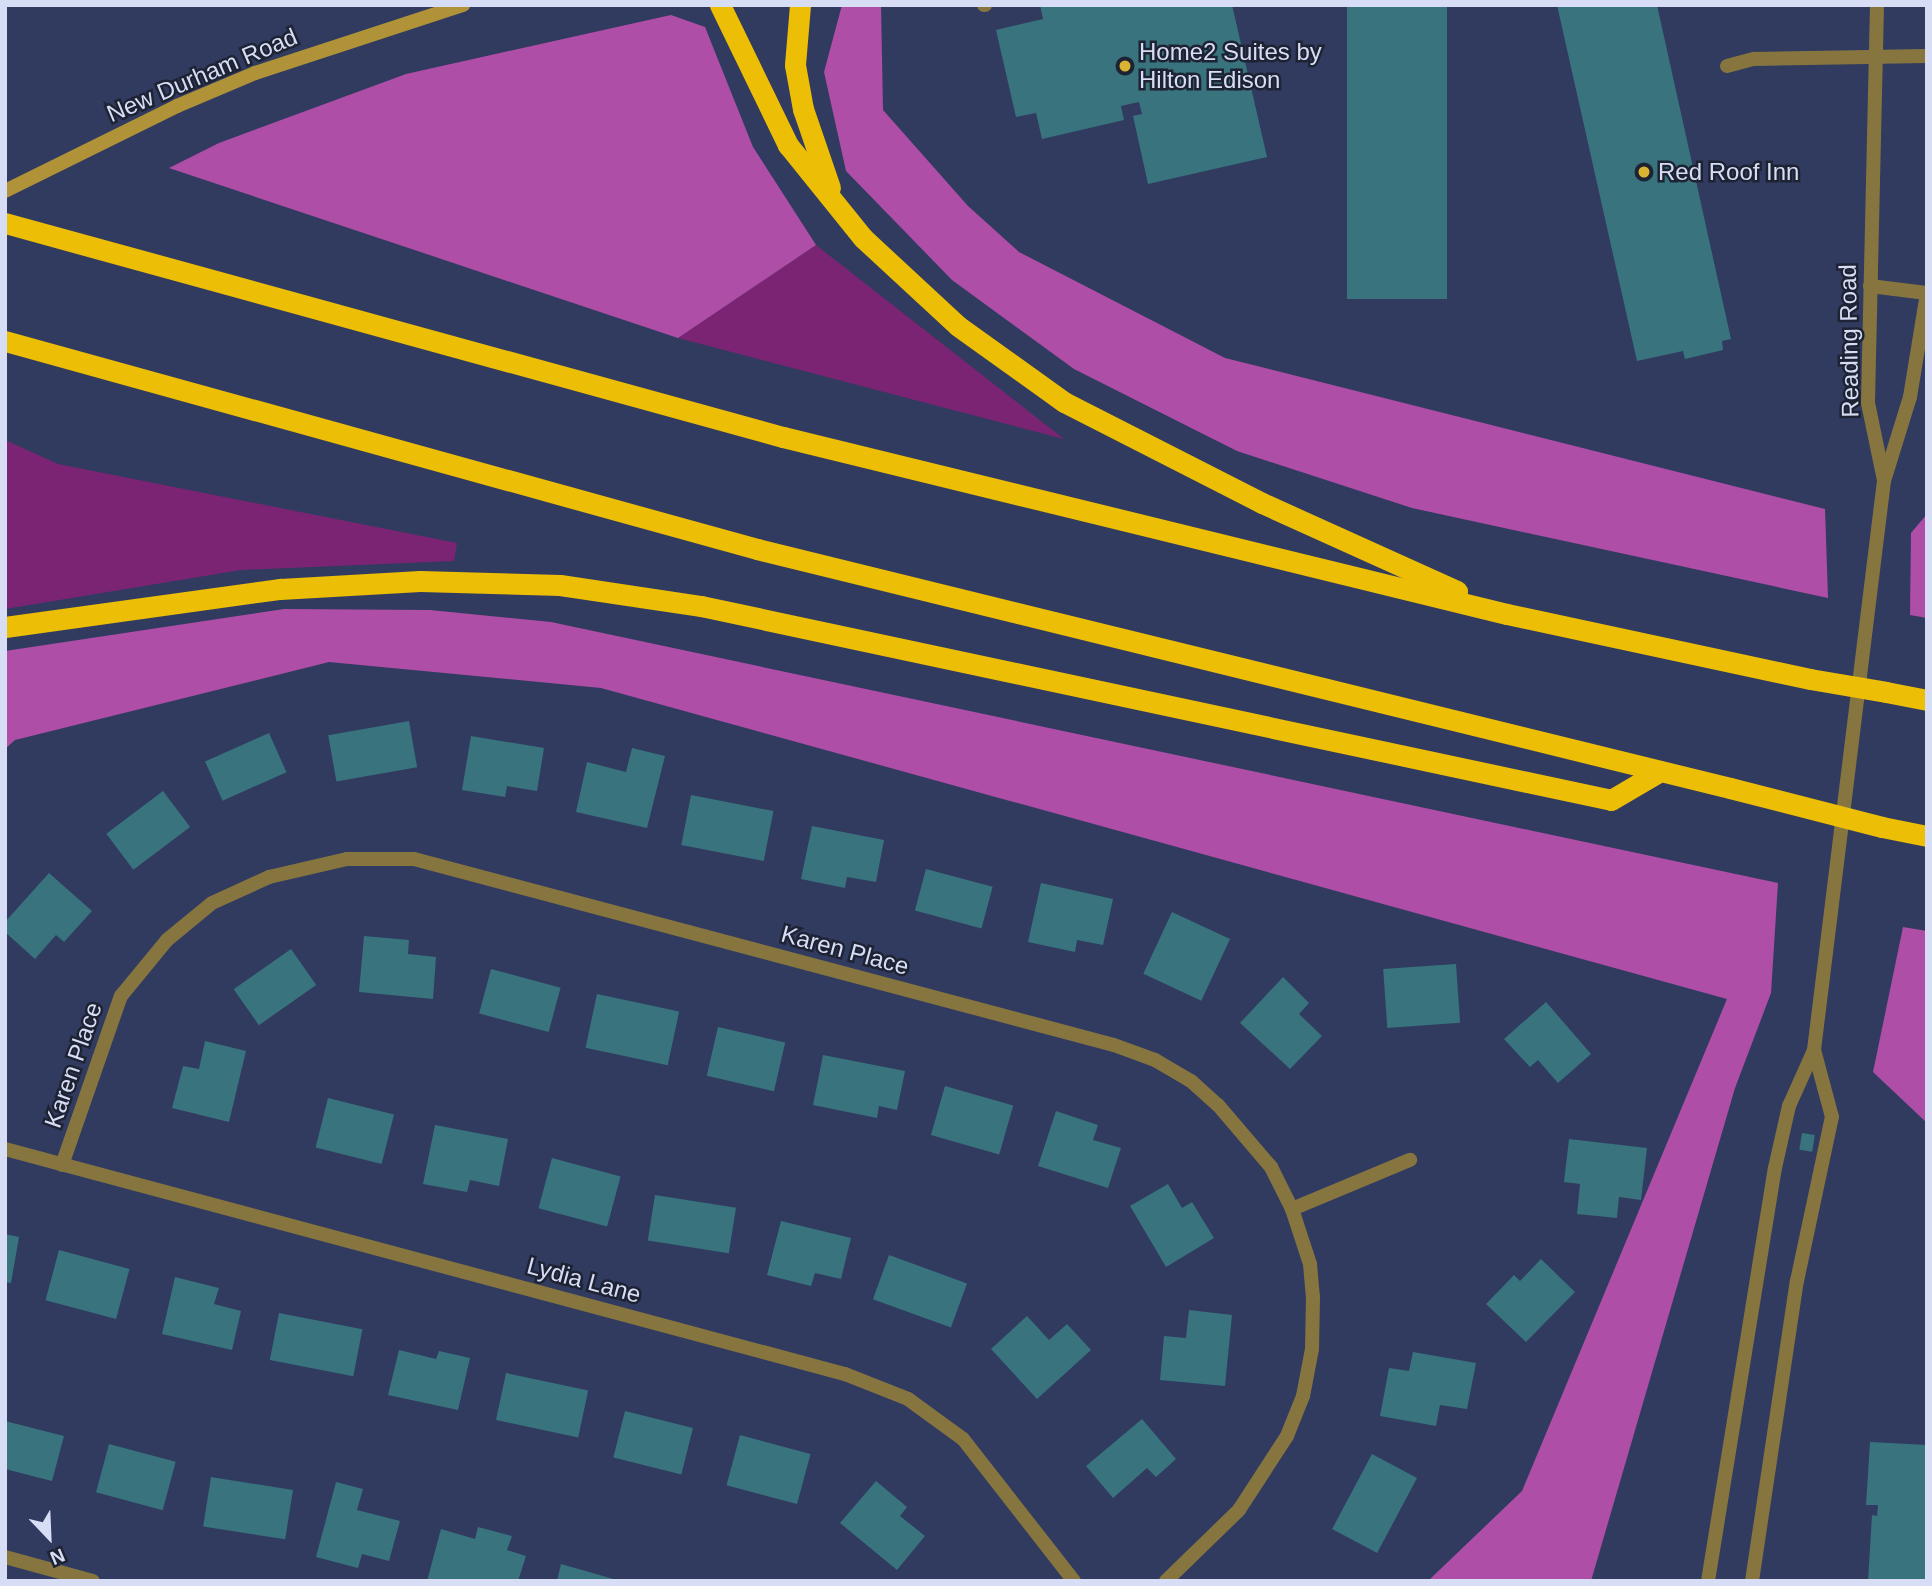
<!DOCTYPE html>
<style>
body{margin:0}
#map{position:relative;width:1932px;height:1586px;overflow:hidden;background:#313b5f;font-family:Arial,sans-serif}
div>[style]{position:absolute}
.green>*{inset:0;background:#7b2474}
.forest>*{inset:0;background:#af4ea7}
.building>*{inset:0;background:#38737e;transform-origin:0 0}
.service>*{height:14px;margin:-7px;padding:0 7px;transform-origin:7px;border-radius:7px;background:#877540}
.minor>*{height:14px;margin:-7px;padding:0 7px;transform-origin:7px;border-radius:7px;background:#877540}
.secondary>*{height:14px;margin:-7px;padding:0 7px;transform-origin:7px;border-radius:7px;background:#b09338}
.motorway>*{height:21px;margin:-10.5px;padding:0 10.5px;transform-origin:10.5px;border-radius:10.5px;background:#ecbe05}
.motorway-bridge>*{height:21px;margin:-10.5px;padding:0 10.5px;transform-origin:10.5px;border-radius:10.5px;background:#ecbe05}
.dots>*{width:19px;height:19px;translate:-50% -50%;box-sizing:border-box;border:4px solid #1e2334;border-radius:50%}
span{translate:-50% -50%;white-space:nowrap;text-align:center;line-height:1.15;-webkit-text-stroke:5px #1e2334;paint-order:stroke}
.poi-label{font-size:24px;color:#d6ddf4}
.left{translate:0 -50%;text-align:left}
.street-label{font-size:24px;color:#d6ddf4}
.frame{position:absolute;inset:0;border:7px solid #d6ddf4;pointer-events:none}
.north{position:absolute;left:14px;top:1502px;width:70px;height:70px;-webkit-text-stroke:5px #1e2334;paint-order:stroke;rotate:157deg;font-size:19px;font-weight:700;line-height:28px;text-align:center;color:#d6ddf4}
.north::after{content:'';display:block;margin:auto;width:24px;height:32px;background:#d6ddf4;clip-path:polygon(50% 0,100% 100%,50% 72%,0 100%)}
</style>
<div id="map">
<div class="green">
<i style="clip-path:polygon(816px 245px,1064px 439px,678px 338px)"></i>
<i style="clip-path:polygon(5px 440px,58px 464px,457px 543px,454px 561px,241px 570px,5px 609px)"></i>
</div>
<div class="forest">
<i style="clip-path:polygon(842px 5px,881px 5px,883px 110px,968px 206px,1019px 252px,1225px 358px,1825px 509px,1828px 598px,1412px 508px,1237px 451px,1074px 369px,952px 280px,846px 171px,824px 72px)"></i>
<i style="clip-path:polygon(671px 15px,705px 27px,753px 147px,816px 245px,678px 338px,169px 168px,219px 143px,406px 74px)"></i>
<i style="clip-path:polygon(1927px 514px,1927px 618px,1910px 615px,1911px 533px)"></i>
<i style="clip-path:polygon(284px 609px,430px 610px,551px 622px,1778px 883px,1771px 993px,1735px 1088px,1591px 1581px,1428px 1581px,1522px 1491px,1727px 999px,601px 688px,329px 662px,15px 740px,5px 749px,5px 651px)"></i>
<i style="clip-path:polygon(1903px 927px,1927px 931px,1927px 1123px,1873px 1072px)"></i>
</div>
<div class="building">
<i style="clip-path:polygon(1040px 5px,1232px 5px,1267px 157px,1148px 184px,1133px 116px,1142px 114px,1139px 102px,1121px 106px,1124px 120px,1042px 139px,1036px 113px,1016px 117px,996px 30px,1043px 19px)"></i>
<i style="left:1347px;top:5px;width:100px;height:294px"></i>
<i style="clip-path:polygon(1557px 5px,1657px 5px,1731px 339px,1722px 341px,1723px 350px,1685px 359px,1683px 351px,1637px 361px)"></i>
<i style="left:409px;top:721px;width:47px;height:82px;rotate:80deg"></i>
<i style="left:269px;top:733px;width:43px;height:70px;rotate:66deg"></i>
<i style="clip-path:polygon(471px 736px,544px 748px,537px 791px,507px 786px,505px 797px,462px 790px)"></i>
<i style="clip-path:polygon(632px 748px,665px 756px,647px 828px,576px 812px,587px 762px,626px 772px)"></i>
<i style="left:163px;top:791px;width:45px;height:71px;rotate:53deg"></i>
<i style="left:691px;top:795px;width:84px;height:51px;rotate:11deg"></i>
<i style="clip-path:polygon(812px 826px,884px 840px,876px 882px,847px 877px,845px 888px,801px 879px)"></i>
<i style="left:926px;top:869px;width:69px;height:43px;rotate:15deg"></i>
<i style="clip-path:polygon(49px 873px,92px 911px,64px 942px,56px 935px,35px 959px,5px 932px,5px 922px)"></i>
<i style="clip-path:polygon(1041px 883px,1113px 899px,1103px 945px,1077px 940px,1075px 952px,1028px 942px)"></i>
<i style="left:1172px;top:912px;width:64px;height:68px;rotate:25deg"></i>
<i style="clip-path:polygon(364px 936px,409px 940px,408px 954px,436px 957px,433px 999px,359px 992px)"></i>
<i style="left:291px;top:949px;width:44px;height:70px;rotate:55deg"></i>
<i style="left:1456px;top:964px;width:59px;height:73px;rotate:86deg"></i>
<i style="left:491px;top:969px;width:72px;height:46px;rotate:15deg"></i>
<i style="clip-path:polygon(1283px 977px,1309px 1003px,1299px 1014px,1322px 1036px,1290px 1069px,1240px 1023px)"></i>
<i style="left:597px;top:994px;width:84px;height:55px;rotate:12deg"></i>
<i style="clip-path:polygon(1546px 1002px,1591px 1054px,1558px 1083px,1538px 1060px,1530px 1067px,1504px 1039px)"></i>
<i style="left:718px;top:1027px;width:69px;height:50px;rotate:13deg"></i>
<i style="clip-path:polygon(205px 1041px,246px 1051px,229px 1122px,172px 1108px,183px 1066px,199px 1069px)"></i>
<i style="clip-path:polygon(823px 1055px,905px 1071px,897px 1110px,879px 1106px,877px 1118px,813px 1105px)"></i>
<i style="left:945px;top:1086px;width:71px;height:51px;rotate:16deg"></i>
<i style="left:328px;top:1098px;width:68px;height:51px;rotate:14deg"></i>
<i style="clip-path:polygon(1056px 1111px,1098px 1125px,1093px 1140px,1121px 1148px,1108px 1188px,1038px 1166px)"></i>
<i style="clip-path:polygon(435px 1125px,508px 1139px,499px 1186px,470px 1180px,467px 1192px,423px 1184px)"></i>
<i style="left:1802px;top:1133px;width:13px;height:17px;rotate:9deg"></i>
<i style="clip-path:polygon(1569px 1139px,1647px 1148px,1641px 1200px,1619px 1197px,1617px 1218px,1577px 1214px,1580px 1184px,1564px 1182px)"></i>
<i style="left:552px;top:1158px;width:71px;height:52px;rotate:15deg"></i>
<i style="clip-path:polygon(1168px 1184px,1182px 1208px,1192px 1202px,1214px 1238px,1166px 1267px,1130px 1206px)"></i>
<i style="left:655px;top:1195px;width:82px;height:46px;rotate:9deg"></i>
<i style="clip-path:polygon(781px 1221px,851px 1238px,841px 1279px,815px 1273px,811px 1286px,767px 1275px)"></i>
<i style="clip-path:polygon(5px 1234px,19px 1237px,11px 1283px,5px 1282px)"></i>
<i style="left:59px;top:1250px;width:73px;height:52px;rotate:15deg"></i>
<i style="left:889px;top:1255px;width:83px;height:47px;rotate:20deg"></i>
<i style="clip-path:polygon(1541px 1259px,1575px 1292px,1526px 1342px,1486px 1304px,1514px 1275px,1520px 1281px)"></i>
<i style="clip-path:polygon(175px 1277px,219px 1288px,214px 1304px,241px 1311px,232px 1350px,162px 1334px)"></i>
<i style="clip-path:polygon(1189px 1310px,1232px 1315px,1225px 1386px,1160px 1380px,1164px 1336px,1186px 1338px)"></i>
<i style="left:279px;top:1313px;width:85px;height:48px;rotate:11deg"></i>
<i style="clip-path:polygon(1027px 1316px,1049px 1340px,1067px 1324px,1091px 1350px,1037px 1399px,991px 1349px)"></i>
<i style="clip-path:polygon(399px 1350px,436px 1359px,439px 1351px,470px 1358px,458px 1410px,388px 1395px)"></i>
<i style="clip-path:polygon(1413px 1352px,1476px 1363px,1467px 1409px,1440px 1405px,1436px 1426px,1380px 1416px,1389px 1368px,1409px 1371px)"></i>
<i style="left:506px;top:1373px;width:84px;height:48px;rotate:12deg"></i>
<i style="left:625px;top:1411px;width:70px;height:48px;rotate:14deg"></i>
<i style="clip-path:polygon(1142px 1419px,1176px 1459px,1156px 1477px,1147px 1468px,1113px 1498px,1086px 1466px)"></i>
<i style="clip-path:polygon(5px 1421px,64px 1436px,52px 1481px,5px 1469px)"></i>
<i style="left:740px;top:1435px;width:73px;height:52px;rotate:15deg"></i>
<i style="clip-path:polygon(1870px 1442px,1927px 1445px,1927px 1581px,1868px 1581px,1872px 1515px,1877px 1516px,1878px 1505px,1866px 1505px)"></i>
<i style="left:109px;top:1444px;width:69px;height:50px;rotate:15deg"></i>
<i style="left:1372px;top:1454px;width:51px;height:85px;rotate:28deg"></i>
<i style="left:211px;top:1477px;width:83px;height:50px;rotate:9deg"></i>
<i style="clip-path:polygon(876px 1481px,907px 1507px,900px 1516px,925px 1536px,897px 1570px,840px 1523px)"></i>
<i style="clip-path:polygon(336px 1482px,363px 1489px,357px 1510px,400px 1521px,389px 1561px,362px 1554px,358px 1568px,316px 1557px)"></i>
<i style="clip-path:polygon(478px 1527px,512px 1536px,507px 1550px,526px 1556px,518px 1581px,427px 1581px,441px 1529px,475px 1539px)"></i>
<i style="clip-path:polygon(561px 1564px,617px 1580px,617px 1581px,557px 1581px)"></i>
</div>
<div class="service">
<i style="left:984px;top:5px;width:1px"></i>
<i style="left:1727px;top:66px;width:28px;rotate:-15deg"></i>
<i style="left:1754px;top:59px;width:173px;rotate:-1deg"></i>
</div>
<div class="minor">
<i style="left:1877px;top:5px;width:398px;rotate:91.3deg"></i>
<i style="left:1868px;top:403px;width:79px;rotate:78.3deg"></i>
<i style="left:1870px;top:286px;width:57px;rotate:7deg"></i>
<i style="left:5px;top:1149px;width:870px;rotate:15deg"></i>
<i style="left:845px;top:1374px;width:68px;rotate:21.6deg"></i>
<i style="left:908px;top:1399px;width:68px;rotate:36deg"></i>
<i style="left:963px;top:1439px;width:180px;rotate:52deg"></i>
<i style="left:62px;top:1165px;width:179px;rotate:-70.8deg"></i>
<i style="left:121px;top:996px;width:72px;rotate:-50.6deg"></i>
<i style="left:167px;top:940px;width:58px;rotate:-39.4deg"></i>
<i style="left:212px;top:903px;width:63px;rotate:-24.5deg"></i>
<i style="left:269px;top:877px;width:80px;rotate:-13deg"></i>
<i style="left:347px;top:859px;width:67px"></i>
<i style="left:414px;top:859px;width:724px;rotate:14.88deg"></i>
<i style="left:1114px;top:1045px;width:44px;rotate:20.1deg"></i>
<i style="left:1155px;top:1060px;width:42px;rotate:30.3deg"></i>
<i style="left:1191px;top:1081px;width:36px;rotate:42deg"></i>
<i style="left:1218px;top:1105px;width:82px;rotate:49.5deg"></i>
<i style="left:1271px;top:1167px;width:47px;rotate:63.4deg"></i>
<i style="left:1292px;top:1209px;width:58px;rotate:71.9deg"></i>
<i style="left:1310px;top:1264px;width:33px;rotate:85deg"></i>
<i style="left:1313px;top:1297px;width:52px;rotate:91.1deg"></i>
<i style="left:1312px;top:1349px;width:48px;rotate:100.8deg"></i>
<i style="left:1303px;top:1396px;width:43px;rotate:111.8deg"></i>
<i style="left:1287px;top:1436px;width:88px;rotate:123deg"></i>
<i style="left:1239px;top:1510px;width:102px;rotate:135.8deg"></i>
<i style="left:1292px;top:1209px;width:128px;rotate:-22.6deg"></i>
<i style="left:5px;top:1557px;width:91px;rotate:15.3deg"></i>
<i style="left:1708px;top:1581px;width:418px;rotate:-80.8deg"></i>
<i style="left:1775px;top:1168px;width:64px;rotate:-77.3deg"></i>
<i style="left:1789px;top:1106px;width:61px;rotate:-65.9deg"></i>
<i style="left:1814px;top:1050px;width:573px;rotate:-82.99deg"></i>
<i style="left:1884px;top:481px;width:88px;rotate:-72.8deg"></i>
<i style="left:1910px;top:397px;width:105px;rotate:-80.7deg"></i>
<i style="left:1752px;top:1581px;width:303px;rotate:-81.5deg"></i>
<i style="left:1797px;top:1281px;width:168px;rotate:-78deg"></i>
<i style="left:1832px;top:1117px;width:69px;rotate:-105deg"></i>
</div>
<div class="secondary">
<i style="left:5px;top:191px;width:192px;rotate:-26.3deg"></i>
<i style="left:177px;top:106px;width:85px;rotate:-22.9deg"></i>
<i style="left:255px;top:73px;width:219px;rotate:-18.1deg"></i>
</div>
<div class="motorway">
<i style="left:720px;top:5px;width:156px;rotate:64.1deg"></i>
<i style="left:788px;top:145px;width:119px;rotate:51.1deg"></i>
<i style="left:863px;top:238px;width:129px;rotate:42.8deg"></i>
<i style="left:958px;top:326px;width:130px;rotate:35.6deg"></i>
<i style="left:1064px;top:402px;width:222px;rotate:27deg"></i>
<i style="left:1262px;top:503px;width:214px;rotate:24.3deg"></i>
<i style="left:800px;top:5px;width:60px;rotate:94.8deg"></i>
<i style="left:795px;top:65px;width:45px;rotate:79.7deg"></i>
<i style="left:803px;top:109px;width:83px;rotate:71.1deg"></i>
<i style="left:5px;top:223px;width:807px;rotate:15.38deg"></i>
<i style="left:783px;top:437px;width:745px;rotate:13.74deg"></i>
<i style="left:1507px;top:614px;width:310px;rotate:12.1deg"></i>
<i style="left:5px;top:341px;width:780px;rotate:15.46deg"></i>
<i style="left:757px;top:549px;width:1002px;rotate:13.8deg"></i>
<i style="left:5px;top:627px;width:278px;rotate:-7.9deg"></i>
<i style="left:280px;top:589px;width:140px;rotate:-3.3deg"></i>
<i style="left:420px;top:581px;width:140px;rotate:1.6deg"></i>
<i style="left:560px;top:585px;width:143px;rotate:8.5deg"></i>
<i style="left:701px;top:606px;width:930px;rotate:12.03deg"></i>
<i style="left:1611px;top:800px;width:53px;rotate:-30.4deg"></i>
<i style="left:1886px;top:692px;width:42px;rotate:11deg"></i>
<i style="left:1882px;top:827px;width:46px;rotate:11.3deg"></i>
</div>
<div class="motorway-bridge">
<i style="left:1810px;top:679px;width:77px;rotate:9.7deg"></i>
<i style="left:1730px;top:788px;width:157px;rotate:14.4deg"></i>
</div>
<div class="dots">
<i style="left:1125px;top:66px;background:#dab333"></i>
<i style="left:1644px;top:172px;background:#dab333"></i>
</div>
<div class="poi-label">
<span class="left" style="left:1139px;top:66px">Home2 Suites by<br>Hilton Edison</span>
<span class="left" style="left:1658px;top:172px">Red Roof Inn</span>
</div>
<div class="street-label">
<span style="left:202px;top:75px;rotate:-23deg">New Durham Road</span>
<span style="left:1849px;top:341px;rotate:-91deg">Reading Road</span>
<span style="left:845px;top:950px;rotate:15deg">Karen Place</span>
<span style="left:73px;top:1065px;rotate:-71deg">Karen Place</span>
<span style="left:584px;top:1280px;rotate:15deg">Lydia Lane</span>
</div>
<div class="frame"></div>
<div class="north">N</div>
</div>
